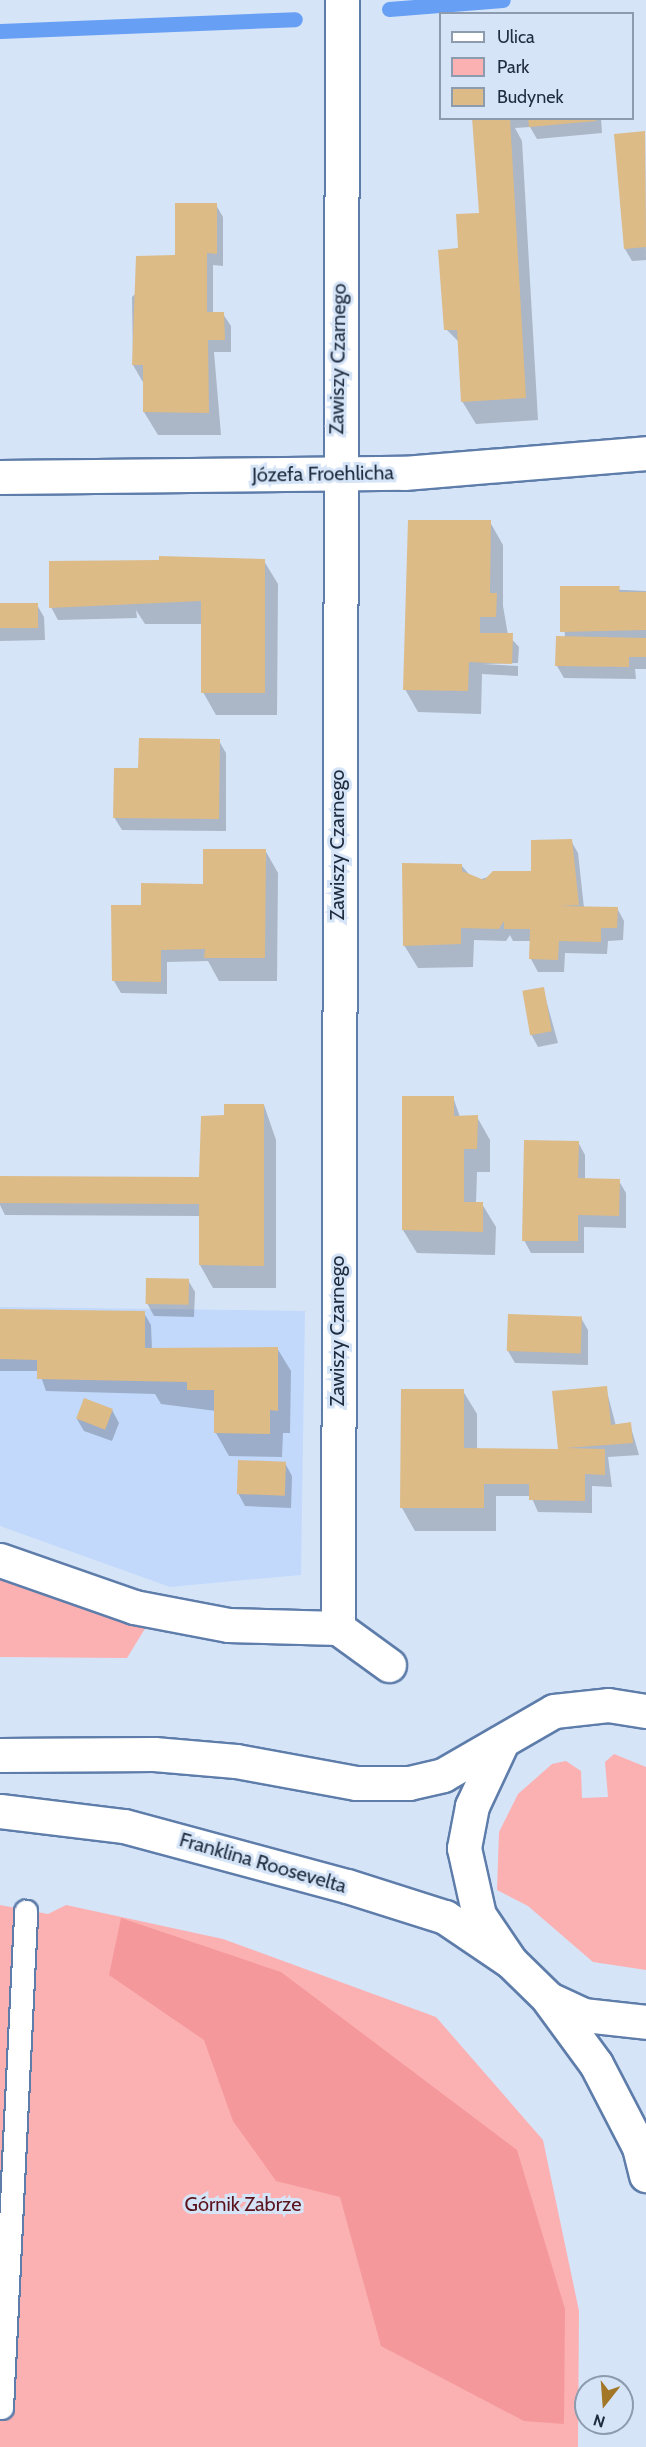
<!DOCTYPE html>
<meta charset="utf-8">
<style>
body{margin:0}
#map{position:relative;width:646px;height:2447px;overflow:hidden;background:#d6e4f8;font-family:Cabin,sans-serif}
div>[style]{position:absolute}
.built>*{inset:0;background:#c2d9fb}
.green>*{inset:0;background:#fbb1b2}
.forest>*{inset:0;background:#f4989b}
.shadow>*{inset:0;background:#0003}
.stream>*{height:15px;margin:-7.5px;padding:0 7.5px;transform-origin:7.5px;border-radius:7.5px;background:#679ff4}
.building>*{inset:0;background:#ddbb87;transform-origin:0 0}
.roads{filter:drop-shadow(2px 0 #5e7daa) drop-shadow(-2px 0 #5e7daa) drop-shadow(0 2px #5e7daa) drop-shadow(0 -2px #5e7daa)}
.service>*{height:22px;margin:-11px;padding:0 11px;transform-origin:11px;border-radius:11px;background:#fff}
.minor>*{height:33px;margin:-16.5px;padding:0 16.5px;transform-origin:16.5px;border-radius:16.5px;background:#fff}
.tertiary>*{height:33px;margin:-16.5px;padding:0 16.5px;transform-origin:16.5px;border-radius:16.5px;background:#fff}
span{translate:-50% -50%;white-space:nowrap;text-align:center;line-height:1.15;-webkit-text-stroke:6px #d6e4f8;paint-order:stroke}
.street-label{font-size:20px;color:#202d40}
.park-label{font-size:20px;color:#5a141d}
.legend{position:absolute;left:439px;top:12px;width:195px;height:108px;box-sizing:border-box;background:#d6e4f8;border:2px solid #8d9bae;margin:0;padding:8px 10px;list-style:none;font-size:18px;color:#202d40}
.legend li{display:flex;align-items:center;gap:12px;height:30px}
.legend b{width:30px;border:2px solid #8d9bae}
.north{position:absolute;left:574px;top:2375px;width:60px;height:60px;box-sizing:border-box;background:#d6e4f8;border:2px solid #8d9bae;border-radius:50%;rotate:197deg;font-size:16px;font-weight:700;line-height:24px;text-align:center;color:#202d40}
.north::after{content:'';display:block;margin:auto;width:21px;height:27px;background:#a37728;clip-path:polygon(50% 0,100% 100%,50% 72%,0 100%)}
</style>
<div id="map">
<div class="built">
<i style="clip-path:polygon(0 1307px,305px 1311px,301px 1575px,170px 1587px,0 1526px)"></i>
</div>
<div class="green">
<i style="clip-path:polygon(0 1573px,146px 1627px,127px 1658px,0 1657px)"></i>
<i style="clip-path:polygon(614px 1754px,646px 1767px,646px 1970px,593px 1962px,528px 1906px,497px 1890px,499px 1832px,518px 1794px,552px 1764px,566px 1761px,581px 1771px,582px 1798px,608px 1797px,605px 1762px)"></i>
<i style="clip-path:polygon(0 1905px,48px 1914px,66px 1905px,223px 1939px,436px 2017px,543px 2140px,579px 2311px,578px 2447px,0 2447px)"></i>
</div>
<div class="forest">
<i style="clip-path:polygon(121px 1918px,281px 1972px,517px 2150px,565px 2309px,564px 2424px,524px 2421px,381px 2346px,340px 2197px,276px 2181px,233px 2121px,204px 2040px,109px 1975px)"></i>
</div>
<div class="shadow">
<i style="clip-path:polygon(474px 118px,601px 118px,602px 133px,537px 139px,530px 127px,515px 128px,522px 141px,538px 420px,476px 424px,462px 401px,459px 342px,446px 329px,460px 249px,481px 214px)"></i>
<i style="clip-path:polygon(645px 133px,646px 260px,632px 261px,625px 249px)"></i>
<i style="clip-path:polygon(216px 205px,223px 217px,223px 266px,213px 265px,213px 314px,223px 314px,231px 326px,231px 352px,214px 352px,221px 435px,158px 435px,144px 412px,144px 384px,133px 365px,132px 297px,177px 257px)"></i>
<i style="clip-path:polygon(490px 522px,503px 545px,503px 606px,508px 635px,519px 647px,518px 663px,483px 664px,518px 666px,518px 676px,482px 674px,481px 714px,418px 712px,405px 689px)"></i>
<i style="clip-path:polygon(264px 561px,278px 584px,277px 715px,216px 715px,203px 692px,203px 624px,145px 624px,136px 610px,137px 618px,58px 620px,51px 607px)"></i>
<i style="clip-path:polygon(562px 587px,646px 591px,646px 669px,635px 669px,636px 679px,564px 678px,557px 666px,565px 638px)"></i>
<i style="clip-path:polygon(0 605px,37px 605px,44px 617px,45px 640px,0 641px)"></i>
<i style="clip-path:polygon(219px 741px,226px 753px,226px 831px,122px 830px,114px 817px)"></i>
<i style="clip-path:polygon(571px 841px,578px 853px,584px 908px,617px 908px,624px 921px,623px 940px,608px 941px,607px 954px,565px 953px,564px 972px,538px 972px,531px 959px,532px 941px,513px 941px,510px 935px,506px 941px,474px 940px,473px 967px,418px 968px,404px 945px,461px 865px,475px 881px,501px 873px,533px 873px)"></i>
<i style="clip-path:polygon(265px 850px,278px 873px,277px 981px,219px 981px,208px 961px,167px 962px,167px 994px,121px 993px,114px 981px,142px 907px,205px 885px)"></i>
<i style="clip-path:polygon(543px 989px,558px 1043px,538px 1047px,531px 1034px)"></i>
<i style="clip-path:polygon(453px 1097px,460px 1117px,477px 1117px,490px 1140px,490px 1172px,477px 1172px,476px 1204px,482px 1204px,496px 1227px,495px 1255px,417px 1253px,403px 1230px)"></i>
<i style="clip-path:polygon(264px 1105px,276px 1140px,276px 1288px,213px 1288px,200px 1265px,201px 1216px,5px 1215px,0 1205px,0 1178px,201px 1185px,227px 1117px)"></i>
<i style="clip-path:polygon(578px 1142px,585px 1155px,585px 1180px,619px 1181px,626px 1193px,626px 1228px,584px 1227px,584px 1253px,531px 1253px,524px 1240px)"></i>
<i style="clip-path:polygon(188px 1280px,195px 1292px,194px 1317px,154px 1316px,147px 1303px)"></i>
<i style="clip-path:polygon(0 1311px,144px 1313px,151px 1325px,152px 1350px,277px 1348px,291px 1371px,290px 1433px,283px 1433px,282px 1457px,229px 1456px,216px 1433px,216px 1411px,161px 1404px,155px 1394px,46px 1391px,39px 1371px,0 1371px)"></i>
<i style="clip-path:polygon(581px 1318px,588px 1330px,588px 1365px,515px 1363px,508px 1351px)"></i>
<i style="clip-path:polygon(606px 1388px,616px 1426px,630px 1424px,639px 1455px,608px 1457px,612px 1487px,592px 1486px,592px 1513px,538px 1512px,531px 1496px,496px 1496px,496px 1531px,415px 1531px,402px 1508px,463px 1391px,477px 1414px,477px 1450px,559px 1450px)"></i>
<i style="clip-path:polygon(112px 1410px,119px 1423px,112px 1441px,84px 1431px,77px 1419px)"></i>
<i style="clip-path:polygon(285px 1463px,292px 1476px,291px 1508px,245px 1506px,238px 1493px)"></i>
</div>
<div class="stream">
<i style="left:389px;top:9px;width:114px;rotate:-4.5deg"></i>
<i style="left:0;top:31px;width:295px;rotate:-2.3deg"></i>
</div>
<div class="building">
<i style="clip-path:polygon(472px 118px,510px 118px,526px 398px,461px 402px,457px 330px,444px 330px,438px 250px,458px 248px,456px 214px,479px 213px)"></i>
<i style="clip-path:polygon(528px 118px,596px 118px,596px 121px,529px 127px)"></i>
<i style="clip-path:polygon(645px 131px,646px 247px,624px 249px,614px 134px)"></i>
<i style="clip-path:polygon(175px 203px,217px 203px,217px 254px,207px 253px,207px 312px,224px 312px,225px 340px,208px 340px,209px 413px,143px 412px,143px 365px,132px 365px,136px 256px,175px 255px)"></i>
<i style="clip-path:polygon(408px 520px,491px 520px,490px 593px,497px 593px,496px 617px,480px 617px,480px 633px,513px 633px,512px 664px,469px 662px,468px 691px,403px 690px)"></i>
<i style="clip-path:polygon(159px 556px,265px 559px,265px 693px,201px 693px,201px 601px,49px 608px,49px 561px,159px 560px)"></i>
<i style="clip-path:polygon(560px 586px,620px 586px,619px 592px,646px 592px,646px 630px,560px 632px)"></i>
<i style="left:38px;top:603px;width:25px;height:38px;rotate:90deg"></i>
<i style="clip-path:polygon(556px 636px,646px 638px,646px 657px,629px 657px,629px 667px,555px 666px)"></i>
<i style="clip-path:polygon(139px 738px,220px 739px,219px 819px,113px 818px,114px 768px,138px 768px)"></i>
<i style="clip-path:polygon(572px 839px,579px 905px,559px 906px,618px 907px,617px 928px,601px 928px,601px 942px,559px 941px,558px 960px,529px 959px,530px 929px,504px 929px,504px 921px,499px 929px,461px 928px,461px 944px,403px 946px,402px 863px,462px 864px,462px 871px,484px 880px,493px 871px,531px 871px,531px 840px)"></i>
<i style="clip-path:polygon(203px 849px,266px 849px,265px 958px,204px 958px,205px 949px,161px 950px,161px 982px,112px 981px,111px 905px,141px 905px,141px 883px,203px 884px)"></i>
<i style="left:544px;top:987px;width:45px;height:22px;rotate:80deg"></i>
<i style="clip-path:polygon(402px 1096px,454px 1096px,454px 1116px,478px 1115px,477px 1149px,464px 1149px,464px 1202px,483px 1202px,483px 1232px,402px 1230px)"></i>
<i style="clip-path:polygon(224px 1104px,264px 1104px,264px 1266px,199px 1265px,199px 1204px,0 1203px,0 1176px,199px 1177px,201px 1116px,224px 1115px)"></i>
<i style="clip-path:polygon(524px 1140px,579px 1141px,578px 1178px,620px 1179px,619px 1216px,578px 1215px,578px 1241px,522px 1241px)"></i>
<i style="left:146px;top:1278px;width:43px;height:26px;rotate:1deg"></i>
<i style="clip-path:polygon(0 1309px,145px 1311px,145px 1348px,278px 1347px,278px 1411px,270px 1410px,270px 1434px,214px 1433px,214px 1390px,187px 1390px,187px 1382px,37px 1379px,37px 1360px,0 1359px)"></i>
<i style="left:508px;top:1314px;width:74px;height:37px;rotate:2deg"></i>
<i style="clip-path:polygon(607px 1386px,611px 1425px,631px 1422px,633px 1443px,566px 1448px,605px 1449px,605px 1475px,585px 1474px,585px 1501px,529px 1500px,529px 1484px,484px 1484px,484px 1508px,400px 1508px,401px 1389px,464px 1389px,464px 1448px,558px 1449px,552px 1391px)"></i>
<i style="left:84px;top:1398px;width:31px;height:22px;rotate:21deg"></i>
<i style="left:238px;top:1460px;width:48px;height:34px;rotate:2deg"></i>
</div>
<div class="roads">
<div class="service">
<i style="left:2px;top:2408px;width:497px;rotate:-87.2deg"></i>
</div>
<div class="minor">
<i style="left:342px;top:0;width:1628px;rotate:90.14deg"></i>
<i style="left:338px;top:1628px;width:63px;rotate:36deg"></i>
<i style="left:0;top:477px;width:404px;rotate:-0.6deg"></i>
<i style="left:404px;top:473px;width:243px;rotate:-4.7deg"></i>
<i style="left:0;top:1560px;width:142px;rotate:19.3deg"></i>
<i style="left:134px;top:1607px;width:96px;rotate:10.8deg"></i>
<i style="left:228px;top:1625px;width:110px;rotate:1.6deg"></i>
</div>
<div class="tertiary">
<i style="left:502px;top:1742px;width:71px;rotate:115.1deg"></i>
<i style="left:472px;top:1806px;width:43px;rotate:100.8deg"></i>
<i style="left:464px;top:1848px;width:69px;rotate:77.4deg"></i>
<i style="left:479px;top:1915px;width:55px;rotate:56deg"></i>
<i style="left:510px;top:1961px;width:54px;rotate:44.3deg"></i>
<i style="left:549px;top:1999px;width:38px;rotate:25deg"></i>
<i style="left:583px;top:2015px;width:63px;rotate:6.3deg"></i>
<i style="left:0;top:1755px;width:154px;rotate:-0.4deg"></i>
<i style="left:154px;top:1754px;width:82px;rotate:4.9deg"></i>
<i style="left:236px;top:1761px;width:122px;rotate:10.4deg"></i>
<i style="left:356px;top:1783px;width:53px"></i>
<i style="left:409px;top:1783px;width:35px;rotate:-13deg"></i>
<i style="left:443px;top:1775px;width:128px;rotate:-30deg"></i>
<i style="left:554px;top:1711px;width:54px;rotate:-6.3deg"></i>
<i style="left:608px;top:1705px;width:38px;rotate:9deg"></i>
<i style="left:0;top:1811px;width:125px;rotate:6.9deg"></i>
<i style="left:124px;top:1826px;width:231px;rotate:15.1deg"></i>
<i style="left:347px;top:1886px;width:103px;rotate:17.6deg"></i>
<i style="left:445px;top:1917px;width:78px;rotate:34.1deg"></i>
<i style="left:549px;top:2000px;width:79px;rotate:53.7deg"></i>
<i style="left:596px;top:2064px;width:93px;rotate:62.6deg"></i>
<i style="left:639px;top:2147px;width:29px;rotate:76deg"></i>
</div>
</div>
<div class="street-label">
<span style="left:338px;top:359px;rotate:-89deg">Zawiszy Czarnego</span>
<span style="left:323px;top:474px;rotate:-1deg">Józefa Froehlicha</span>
<span style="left:337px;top:845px;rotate:-90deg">Zawiszy Czarnego</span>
<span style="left:337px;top:1331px;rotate:-90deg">Zawiszy Czarnego</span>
<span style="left:263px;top:1863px;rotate:16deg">Franklina Roosevelta</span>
</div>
<div class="park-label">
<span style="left:243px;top:2204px">Górnik Zabrze</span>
</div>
<ul class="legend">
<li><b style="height:8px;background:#fff"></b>Ulica</li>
<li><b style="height:16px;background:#fbb1b2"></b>Park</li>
<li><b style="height:16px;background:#ddbb87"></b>Budynek</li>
</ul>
<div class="north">N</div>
</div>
